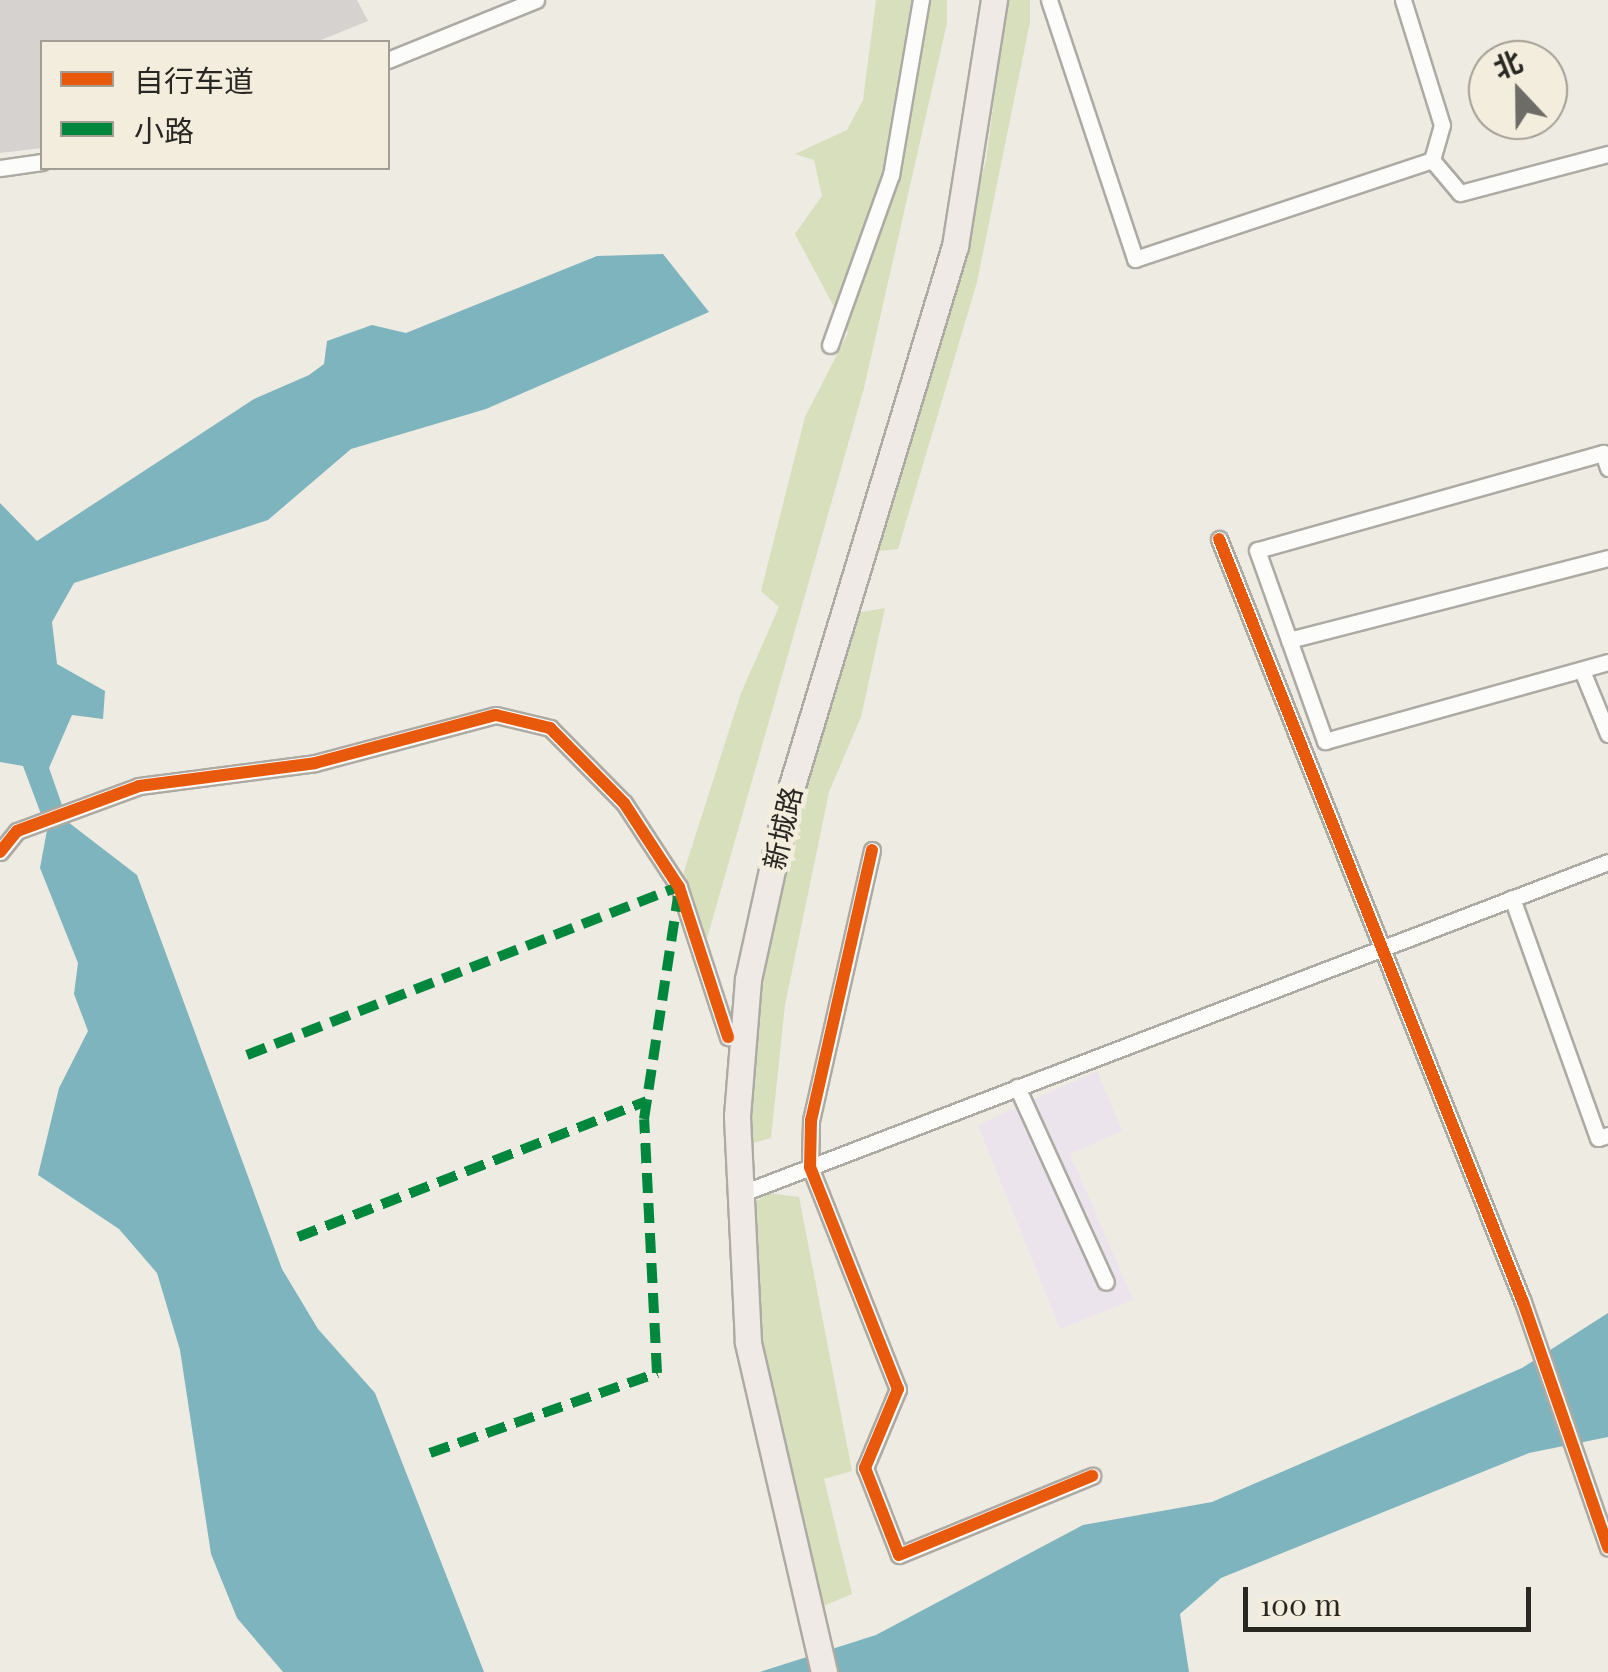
<!DOCTYPE html>
<meta charset="utf-8">
<style>
body{margin:0}
#map{position:relative;width:1608px;height:1672px;overflow:hidden;background:#eeebe3;font-family:"Playfair Display","Noto Sans SC",serif}
div>[style]{position:absolute}
.commercial>*{inset:0;background:#ebe4ec}
.green>*{inset:0;background:#d8dfbc}
.water>*{inset:0;background:#7eb4be}
.building>*{inset:0;background:#d6d2cf}
.roads{filter:drop-shadow(2px 0 #adaaa4) drop-shadow(-2px 0 #adaaa4) drop-shadow(0 2px #adaaa4) drop-shadow(0 -2px #adaaa4)}
.street>*{height:15px;margin:-7.5px;padding:0 7.5px;transform-origin:7.5px;border-radius:7.5px;background:#fcfcfb}
.primary>*{height:25px;margin:-12.5px;padding:0 12.5px;transform-origin:12.5px;border-radius:12.5px;background:#efeae5}
.quiet>*{height:10px;margin-top:-5px;transform-origin:0;background:repeating-linear-gradient(90deg,#00873e 0 20px,transparent 0 30px)}
.cycleway>*{height:12px;margin:-6px;padding:0 6px;transform-origin:6px;border-radius:6px;background:#e8590c}
span{translate:-50% -50%;white-space:nowrap;text-align:center;line-height:1.15;-webkit-text-stroke:9px #f3edde;paint-order:stroke}
.street-label{font-size:28px;color:#292722}
.legend{position:absolute;left:40px;top:40px;width:350px;height:130px;box-sizing:border-box;background:#f3edde;border:2px solid #a29e93;margin:0;padding:12px 18px;list-style:none;font-size:30px;color:#292722}
.legend li{display:flex;align-items:center;gap:20px;height:50px}
.legend b{width:50px;border:2px solid #a29e93}
.north{position:absolute;left:1468px;top:40px;width:100px;height:100px;box-sizing:border-box;background:#f3edde;border:2px solid #a29e93;border-radius:50%;rotate:338deg;font-size:28px;font-weight:700;line-height:40px;text-align:center;color:#292722}
.north::after{content:'';display:block;margin:auto;width:35px;height:45px;background:#6e6c66;clip-path:polygon(50% 0,100% 100%,50% 72%,0 100%)}
.scale{position:absolute;left:1243px;top:1587px;width:288px;height:45px;box-sizing:border-box;border:5px solid #292722;border-top:0;padding-left:12px;font-size:30px;line-height:35px;white-space:nowrap;color:#292722;-webkit-text-stroke:8px #f3edde;paint-order:stroke}
</style>
<div id="map">
<div class="commercial">
<i style="clip-path:polygon(1097px 1071px,1122px 1131px,1070px 1154px,1133px 1300px,1060px 1329px,978px 1125px)"></i>
</div>
<div class="green">
<i style="clip-path:polygon(876px 0,947px 0,947px 23px,864px 388px,702px 956px,679px 887px,741px 693px,779px 607px,761px 591px,805px 417px,848px 333px,795px 234px,822px 196px,814px 160px,795px 154px,847px 130px,863px 100px)"></i>
<i style="clip-path:polygon(1007px 0,1030px 0,1030px 22px,977px 282px,898px 549px,871px 552px,986px 161px)"></i>
<i style="clip-path:polygon(885px 608px,861px 717px,829px 792px,785px 1005px,771px 1138px,749px 1144px,760px 965px,804px 781px,857px 613px)"></i>
<i style="clip-path:polygon(768px 1193px,799px 1197px,852px 1471px,824px 1479px,852px 1594px,821px 1607px,762px 1349px,752px 1204px)"></i>
</div>
<div class="water">
<i style="clip-path:polygon(663px 254px,709px 312px,486px 409px,351px 449px,268px 520px,74px 583px,52px 622px,57px 664px,105px 691px,103px 719px,72px 715px,49px 768px,68px 822px,137px 875px,282px 1269px,318px 1329px,375px 1393px,484px 1672px,283px 1672px,237px 1618px,211px 1554px,180px 1350px,157px 1273px,119px 1229px,38px 1175px,59px 1088px,88px 1031px,74px 994px,78px 963px,40px 868px,47px 830px,23px 766px,0 762px,0 503px,37px 541px,254px 399px,309px 375px,324px 364px,327px 341px,372px 325px,406px 333px,597px 256px)"></i>
<i style="clip-path:polygon(1608px 1313px,1608px 1437px,1529px 1453px,1221px 1578px,1180px 1614px,1189px 1672px,760px 1672px,876px 1635px,1083px 1525px,1212px 1502px,1522px 1368px)"></i>
</div>
<div class="building">
<i style="clip-path:polygon(0 0,357px 0,368px 21px,316px 42px,42px 42px,42px 148px,0 153px)"></i>
</div>
<div class="roads">
<div class="street">
<i style="left:1049px;top:0;width:273px;rotate:71.6deg"></i>
<i style="left:1135px;top:259px;width:313px;rotate:-18.4deg"></i>
<i style="left:1432px;top:160px;width:43px;rotate:49.7deg"></i>
<i style="left:1460px;top:193px;width:153px;rotate:-14.8deg"></i>
<i style="left:1403px;top:0;width:131px;rotate:72.7deg"></i>
<i style="left:1442px;top:125px;width:36px;rotate:106deg"></i>
<i style="left:388px;top:60px;width:160px;rotate:-22.1deg"></i>
<i style="left:0;top:168px;width:42px;rotate:-8.1deg"></i>
<i style="left:830px;top:345px;width:181px;rotate:-70.3deg"></i>
<i style="left:891px;top:175px;width:178px;rotate:-80.3deg"></i>
<i style="left:1608px;top:468px;width:16px;rotate:-108deg"></i>
<i style="left:1603px;top:453px;width:359px;rotate:164.3deg"></i>
<i style="left:1257px;top:550px;width:203px;rotate:70.4deg"></i>
<i style="left:1325px;top:741px;width:294px;rotate:-15.6deg"></i>
<i style="left:1219px;top:539px;width:821px;rotate:68.28deg"></i>
<i style="left:1523px;top:1302px;width:260px;rotate:70.9deg"></i>
<i style="left:1289px;top:640px;width:329px;rotate:-14.4deg"></i>
<i style="left:1583px;top:673px;width:66px;rotate:67.7deg"></i>
<i style="left:872px;top:850px;width:277px;rotate:102.7deg"></i>
<i style="left:811px;top:1120px;width:47px;rotate:91.2deg"></i>
<i style="left:810px;top:1167px;width:239px;rotate:68.4deg"></i>
<i style="left:898px;top:1389px;width:86px;rotate:112.7deg"></i>
<i style="left:865px;top:1468px;width:93px;rotate:68.7deg"></i>
<i style="left:899px;top:1555px;width:209px;rotate:-22.3deg"></i>
<i style="left:0;top:852px;width:27px;rotate:-51deg"></i>
<i style="left:17px;top:831px;width:130px;rotate:-20.2deg"></i>
<i style="left:139px;top:786px;width:177px;rotate:-7.4deg"></i>
<i style="left:315px;top:763px;width:187px;rotate:-14.9deg"></i>
<i style="left:496px;top:715px;width:56px;rotate:13.5deg"></i>
<i style="left:550px;top:728px;width:105px;rotate:45.4deg"></i>
<i style="left:624px;top:803px;width:100px;rotate:56.8deg"></i>
<i style="left:679px;top:887px;width:158px;rotate:71.9deg"></i>
<i style="left:1512px;top:898px;width:255px;rotate:70.3deg"></i>
<i style="left:1598px;top:1138px;width:10px;rotate:-17deg"></i>
<i style="left:1017px;top:1087px;width:214px;rotate:65.5deg"></i>
<i style="left:740px;top:1194px;width:929px;rotate:-20.93deg"></i>
</div>
<div class="primary">
<i style="left:824px;top:1672px;width:339px;rotate:-103deg"></i>
<i style="left:748px;top:1342px;width:226px;rotate:-92.8deg"></i>
<i style="left:737px;top:1116px;width:137px;rotate:-85.4deg"></i>
<i style="left:748px;top:979px;width:181px;rotate:-77.6deg"></i>
<i style="left:787px;top:802px;width:581px;rotate:-73.19deg"></i>
<i style="left:955px;top:246px;width:249px;rotate:-81deg"></i>
</div>
</div>
<div class="quiet">
<i style="left:247px;top:1055px;width:464px;rotate:-21.3deg"></i>
<i style="left:298px;top:1237px;width:374px;rotate:-21.3deg"></i>
<i style="left:430px;top:1453px;width:241px;rotate:-19.4deg"></i>
<i style="left:657px;top:1373px;width:254px;rotate:-92.9deg"></i>
<i style="left:644px;top:1119px;width:225px;rotate:-81.3deg"></i>
</div>
<div class="cycleway">
<i style="left:1219px;top:539px;width:821px;rotate:68.28deg"></i>
<i style="left:1523px;top:1302px;width:260px;rotate:70.9deg"></i>
<i style="left:872px;top:850px;width:277px;rotate:102.7deg"></i>
<i style="left:811px;top:1120px;width:47px;rotate:91.2deg"></i>
<i style="left:810px;top:1167px;width:239px;rotate:68.4deg"></i>
<i style="left:898px;top:1389px;width:86px;rotate:112.7deg"></i>
<i style="left:865px;top:1468px;width:93px;rotate:68.7deg"></i>
<i style="left:899px;top:1555px;width:209px;rotate:-22.3deg"></i>
<i style="left:0;top:852px;width:27px;rotate:-51deg"></i>
<i style="left:17px;top:831px;width:130px;rotate:-20.2deg"></i>
<i style="left:139px;top:786px;width:177px;rotate:-7.4deg"></i>
<i style="left:315px;top:763px;width:187px;rotate:-14.9deg"></i>
<i style="left:496px;top:715px;width:56px;rotate:13.5deg"></i>
<i style="left:550px;top:728px;width:105px;rotate:45.4deg"></i>
<i style="left:624px;top:803px;width:100px;rotate:56.8deg"></i>
<i style="left:679px;top:887px;width:158px;rotate:71.9deg"></i>
</div>
<div class="street-label">
<span style="left:782px;top:828px;rotate:-77deg">新城路</span>
</div>
<ul class="legend">
<li><b style="height:12px;background:#e8590c"></b>自行车道</li>
<li><b style="height:12px;background:#00873e"></b>小路</li>
</ul>
<div class="north">北</div>
<div class="scale">100 m</div>
</div>
